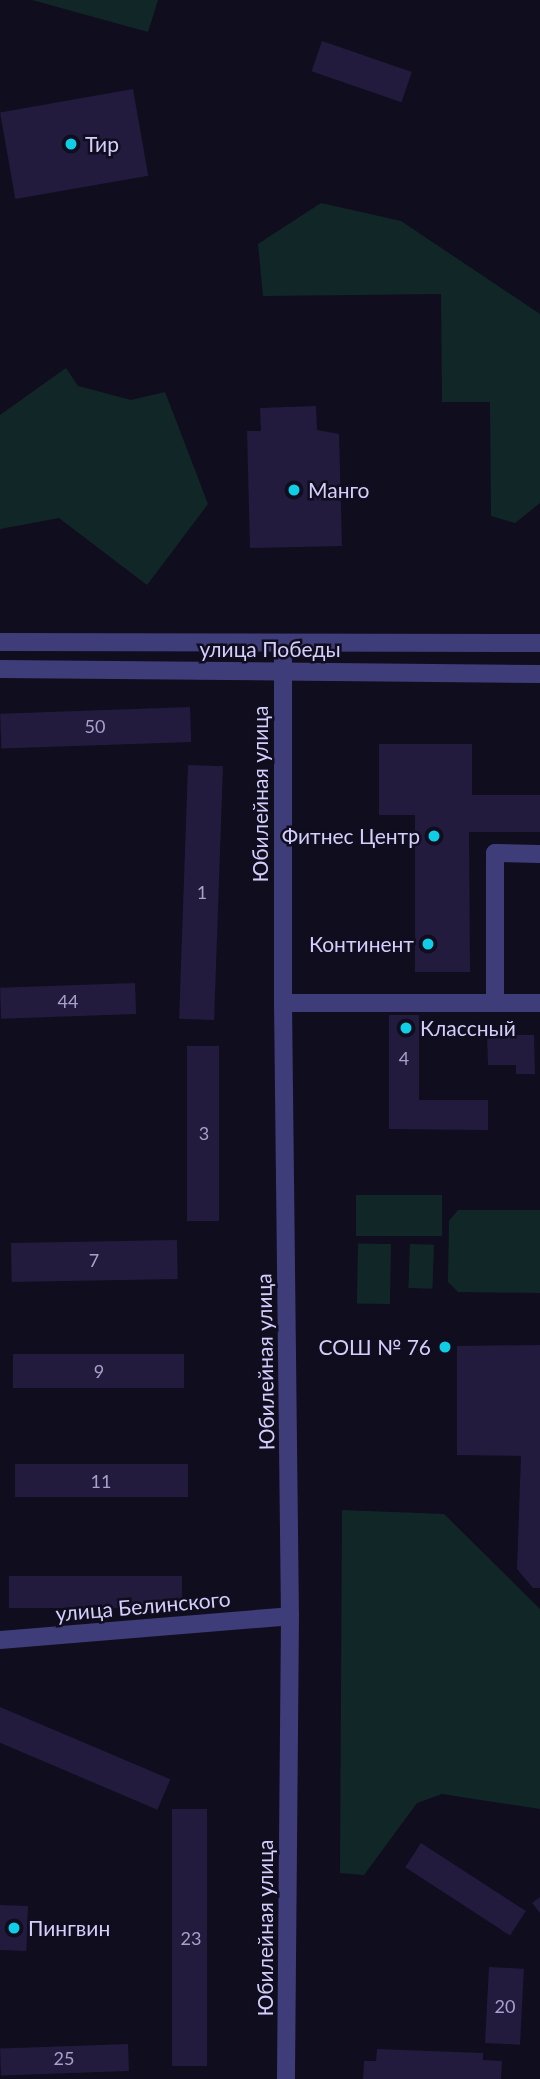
<!DOCTYPE html>
<meta charset="utf-8">
<style>
body{margin:0}
#map{position:relative;width:540px;height:2079px;overflow:hidden;background:#100d1e;font-family:Lato,sans-serif}
div>[style]{position:absolute}
.green>*{inset:0;background:#112727;transform-origin:0 0}
.building>*{inset:0;background:#221b3d;transform-origin:0 0}
.minor>*{height:18px;margin:-9px;padding:0 9px;transform-origin:9px;border-radius:9px;background:#3f3c7a}
.tertiary>*{height:18px;margin:-9px;padding:0 9px;transform-origin:9px;border-radius:9px;background:#3f3c7a}
.dots>*{width:19px;height:19px;translate:-50% -50%;box-sizing:border-box;border:4px solid #100d1e;border-radius:50%}
span{translate:-50% -50%;white-space:nowrap;text-align:center;line-height:1.15;-webkit-text-stroke:5px #100d1e;paint-order:stroke}
.number-label{font-size:18px;color:#a7a1cc}
.number-label span{-webkit-text-stroke-width:0}
.poi-label{font-size:21px;color:#d3cefc}
.left{translate:0 -50%;text-align:left}
.right{translate:-100% -50%;text-align:right}
.street-label{font-size:21px;color:#d3cefc}
</style>
<div id="map">
<div class="green">
<i style="clip-path:polygon(32px 0,158px 0,148px 32px)"></i>
<i style="clip-path:polygon(321px 203px,401px 221px,540px 314px,540px 503px,515px 523px,491px 516px,490px 402px,442px 402px,441px 294px,263px 296px,258px 244px)"></i>
<i style="clip-path:polygon(66px 368px,78px 386px,131px 400px,165px 392px,208px 504px,147px 585px,59px 518px,0 529px,0 415px)"></i>
<i style="left:356px;top:1195px;width:86px;height:41px"></i>
<i style="clip-path:polygon(458px 1210px,540px 1210px,540px 1293px,458px 1292px,448px 1282px,449px 1221px)"></i>
<i style="left:391px;top:1244px;width:60px;height:33px;rotate:91deg"></i>
<i style="left:410px;top:1244px;width:24px;height:44px;rotate:2deg"></i>
<i style="clip-path:polygon(342px 1510px,444px 1514px,540px 1609px,540px 1809px,442px 1794px,417px 1803px,364px 1875px,340px 1873px)"></i>
</div>
<div class="building">
<i style="left:322px;top:41px;width:95px;height:32px;rotate:19deg"></i>
<i style="left:133px;top:89px;width:88px;height:135px;rotate:80deg"></i>
<i style="clip-path:polygon(316px 406px,317px 430px,339px 434px,342px 546px,250px 548px,247px 431px,261px 431px,260px 408px)"></i>
<i style="left:190px;top:707px;width:35px;height:190px;rotate:88deg"></i>
<i style="clip-path:polygon(379px 744px,472px 744px,472px 795px,540px 795px,540px 832px,469px 832px,470px 972px,415px 972px,415px 815px,379px 815px)"></i>
<i style="left:188px;top:765px;width:35px;height:254px;rotate:2deg"></i>
<i style="left:135px;top:983px;width:31px;height:135px;rotate:88deg"></i>
<i style="clip-path:polygon(389px 1015px,419px 1015px,419px 1100px,488px 1100px,488px 1130px,389px 1129px)"></i>
<i style="clip-path:polygon(487px 1035px,534px 1035px,535px 1074px,516px 1074px,516px 1065px,488px 1065px)"></i>
<i style="left:187px;top:1046px;width:32px;height:175px"></i>
<i style="left:177px;top:1240px;width:39px;height:166px;rotate:89deg"></i>
<i style="clip-path:polygon(540px 1345px,540px 1588px,533px 1588px,517px 1569px,521px 1456px,457px 1455px,457px 1346px)"></i>
<i style="left:13px;top:1354px;width:171px;height:34px"></i>
<i style="left:188px;top:1464px;width:33px;height:173px;rotate:90deg"></i>
<i style="left:182px;top:1576px;width:32px;height:173px;rotate:90deg"></i>
<i style="left:0;top:1707px;width:185px;height:33px;rotate:23deg"></i>
<i style="left:172px;top:1809px;width:35px;height:257px"></i>
<i style="left:421px;top:1843px;width:125px;height:29px;rotate:33deg"></i>
<i style="clip-path:polygon(540px 1897px,540px 1913px,532px 1903px)"></i>
<i style="left:0;top:1905px;width:28px;height:45px;rotate:2deg"></i>
<i style="left:489px;top:1967px;width:35px;height:76px;rotate:3deg"></i>
<i style="left:128px;top:2044px;width:27px;height:128px;rotate:88deg"></i>
<i style="clip-path:polygon(377px 2049px,483px 2053px,483px 2060px,502px 2061px,501px 2079px,363px 2079px,364px 2061px,376px 2061px)"></i>
</div>
<div class="minor">
<i style="left:283px;top:644px;width:359px;rotate:90deg"></i>
<i style="left:283px;top:1003px;width:613px;rotate:89.35deg"></i>
<i style="left:290px;top:1616px;width:463px;rotate:90.5deg"></i>
<i style="left:495px;top:1001px;width:148px;rotate:-90deg"></i>
<i style="left:495px;top:853px;width:45px;rotate:1.3deg"></i>
<i style="left:283px;top:1003px;width:257px"></i>
<i style="left:0;top:1640px;width:291px;rotate:-4.7deg"></i>
</div>
<div class="tertiary">
<i style="left:0;top:642px;width:540px;rotate:0.11deg"></i>
<i style="left:0;top:669px;width:540px;rotate:0.53deg"></i>
</div>
<div class="dots">
<i style="left:71px;top:144px;background:#10cee6"></i>
<i style="left:294px;top:490px;background:#10cee6"></i>
<i style="left:434px;top:836px;background:#10cee6"></i>
<i style="left:428px;top:944px;background:#10cee6"></i>
<i style="left:406px;top:1028px;background:#10cee6"></i>
<i style="left:445px;top:1347px;background:#10cee6"></i>
<i style="left:14px;top:1928px;background:#10cee6"></i>
</div>
<div class="number-label">
<span style="left:95px;top:726px">50</span>
<span style="left:202px;top:892px">1</span>
<span style="left:68px;top:1001px">44</span>
<span style="left:404px;top:1058px">4</span>
<span style="left:204px;top:1133px">3</span>
<span style="left:94px;top:1260px">7</span>
<span style="left:99px;top:1371px">9</span>
<span style="left:101px;top:1481px">11</span>
<span style="left:191px;top:1938px">23</span>
<span style="left:505px;top:2006px">20</span>
<span style="left:64px;top:2058px">25</span>
</div>
<div class="poi-label">
<span class="left" style="left:85px;top:144px">Тир</span>
<span class="left" style="left:308px;top:490px">Манго</span>
<span class="right" style="left:420px;top:836px">Фитнес Центр</span>
<span class="right" style="left:414px;top:944px">Континент</span>
<span class="left" style="left:420px;top:1028px">Классный</span>
<span class="right" style="left:431px;top:1347px">СОШ № 76</span>
<span class="left" style="left:28px;top:1928px">Пингвин</span>
</div>
<div class="street-label">
<span style="left:270px;top:649px">улица Победы</span>
<span style="left:260px;top:794px;rotate:-90deg">Юбилейная улица</span>
<span style="left:265px;top:1362px;rotate:-91deg">Юбилейная улица</span>
<span style="left:143px;top:1606px;rotate:-5deg">улица Белинского</span>
<span style="left:265px;top:1928px;rotate:-90deg">Юбилейная улица</span>
</div>
</div>
